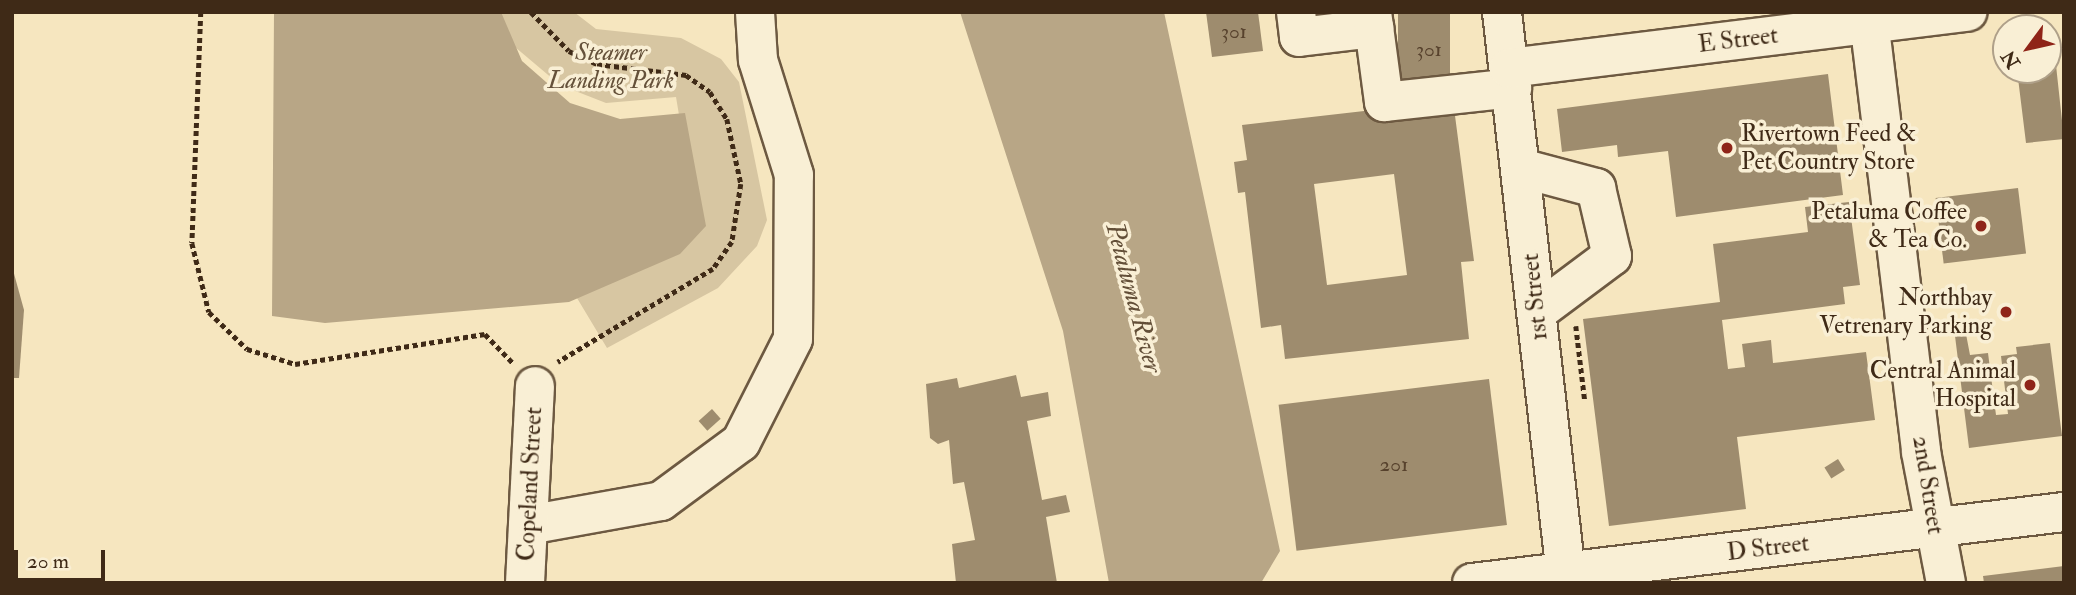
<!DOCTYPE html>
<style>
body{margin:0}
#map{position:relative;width:2076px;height:595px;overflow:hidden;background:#f6e6bf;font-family:"IM FELL Double Pica",serif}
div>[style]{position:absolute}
.green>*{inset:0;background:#d7c6a2}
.water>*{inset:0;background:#b8a686}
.building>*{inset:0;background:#9e8c6e;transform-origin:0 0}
.path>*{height:4.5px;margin-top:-2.25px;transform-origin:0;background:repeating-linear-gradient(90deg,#3f2a17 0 5px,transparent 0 8.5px)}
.roads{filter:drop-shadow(2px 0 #6d5941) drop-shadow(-2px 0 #6d5941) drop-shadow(0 2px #6d5941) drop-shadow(0 -2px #6d5941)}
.minor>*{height:38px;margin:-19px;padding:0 19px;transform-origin:19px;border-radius:19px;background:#f9efd5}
.dots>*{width:19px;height:19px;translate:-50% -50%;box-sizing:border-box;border:4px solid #f9efd5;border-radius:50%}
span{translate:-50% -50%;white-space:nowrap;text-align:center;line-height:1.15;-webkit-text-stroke:7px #f9efd5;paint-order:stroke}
.number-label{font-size:21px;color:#57422d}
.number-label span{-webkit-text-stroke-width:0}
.street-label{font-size:24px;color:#3f2a17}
.park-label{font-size:24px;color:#65513a;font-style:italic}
.poi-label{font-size:24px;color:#3f2a17}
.left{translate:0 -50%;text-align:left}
.right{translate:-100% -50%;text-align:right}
.water-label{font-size:26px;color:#634f38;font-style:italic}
.frame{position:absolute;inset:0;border:14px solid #3f2a17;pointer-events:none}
.north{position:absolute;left:1992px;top:14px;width:70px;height:70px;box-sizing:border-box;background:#f9efd5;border:2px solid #afa089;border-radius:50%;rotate:237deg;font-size:19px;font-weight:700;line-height:28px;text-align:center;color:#3f2a17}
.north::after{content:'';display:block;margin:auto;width:24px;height:32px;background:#8f2418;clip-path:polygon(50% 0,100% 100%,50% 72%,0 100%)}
.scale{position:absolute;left:14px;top:550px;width:91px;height:32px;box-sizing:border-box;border:4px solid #3f2a17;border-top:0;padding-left:9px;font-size:21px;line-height:24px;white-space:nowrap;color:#3f2a17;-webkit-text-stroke:5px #f9efd5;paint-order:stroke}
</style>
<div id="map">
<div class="green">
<i style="clip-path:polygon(499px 12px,574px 12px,596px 29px,681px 38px,721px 59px,739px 82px,767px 220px,757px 246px,718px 288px,607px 348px,571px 288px,696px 217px,676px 97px,606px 103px,560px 85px,515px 47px)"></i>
</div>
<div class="water">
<i style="clip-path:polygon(274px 12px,501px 12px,522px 61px,570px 103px,620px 119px,685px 113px,706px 226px,680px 254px,569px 302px,325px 323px,272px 316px)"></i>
<i style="clip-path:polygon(960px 12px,1164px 12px,1280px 551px,1261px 583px,1109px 583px,1063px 331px)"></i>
</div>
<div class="building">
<i style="clip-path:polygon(1206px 12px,1258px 12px,1263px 51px,1212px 57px)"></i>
<i style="left:1398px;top:12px;width:52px;height:83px"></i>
<i style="clip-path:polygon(2055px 56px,2064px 139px,2026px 143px,2017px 70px,2048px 70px,2048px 57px)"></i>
<i style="clip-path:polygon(1828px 74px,1843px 195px,1676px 217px,1668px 151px,1618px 157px,1617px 145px,1562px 152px,1557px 109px)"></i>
<i style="clip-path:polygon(evenodd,1408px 106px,1454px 108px,1474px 261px,1461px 262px,1469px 339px,1285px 359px,1281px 325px,1261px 328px,1245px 192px,1238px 193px,1234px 162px,1247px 160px,1242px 125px,1408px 106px,1394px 174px,1407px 275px,1327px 285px,1314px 184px,1394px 174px)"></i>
<i style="left:2018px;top:188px;width:66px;height:83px;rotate:83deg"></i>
<i style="clip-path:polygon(1849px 202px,1860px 285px,1843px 287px,1845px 304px,1722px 320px,1728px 369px,1745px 367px,1742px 344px,1771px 340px,1773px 363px,1866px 352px,1875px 420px,1737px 437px,1746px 509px,1609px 526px,1583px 319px,1720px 302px,1713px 244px,1808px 232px,1805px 207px)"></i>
<i style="clip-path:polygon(13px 270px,24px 310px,19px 378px,12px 378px)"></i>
<i style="clip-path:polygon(1966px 334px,1970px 355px,1988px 353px,1996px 415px,2008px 414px,2001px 356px,2017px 354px,2016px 347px,2050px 343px,2062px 436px,1969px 448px,1955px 336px)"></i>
<i style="clip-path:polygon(1016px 375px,1021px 397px,1048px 392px,1051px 416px,1027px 421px,1042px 500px,1066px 495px,1070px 512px,1046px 517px,1057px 583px,956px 583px,952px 544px,975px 540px,964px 482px,953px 484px,949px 440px,938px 444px,930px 438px,926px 384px,957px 378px,959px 388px)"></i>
<i style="left:1489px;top:379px;width:147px;height:212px;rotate:83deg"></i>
<i style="left:712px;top:409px;width:13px;height:18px;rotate:48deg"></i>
<i style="left:1838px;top:459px;width:13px;height:16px;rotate:58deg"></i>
<i style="clip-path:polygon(2064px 566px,2064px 583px,1984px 583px,1983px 576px)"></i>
</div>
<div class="path">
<i style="left:201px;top:12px;width:231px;rotate:92.2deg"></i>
<i style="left:192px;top:243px;width:71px;rotate:76.2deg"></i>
<i style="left:209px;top:312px;width:53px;rotate:44.2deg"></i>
<i style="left:247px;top:349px;width:50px;rotate:17.4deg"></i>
<i style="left:295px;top:364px;width:192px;rotate:-9deg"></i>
<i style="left:485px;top:334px;width:40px;rotate:46deg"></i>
<i style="left:531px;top:12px;width:54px;rotate:45.7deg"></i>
<i style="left:569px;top:51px;width:31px;rotate:25deg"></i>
<i style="left:597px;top:64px;width:90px;rotate:7deg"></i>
<i style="left:686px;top:75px;width:29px;rotate:35deg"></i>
<i style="left:710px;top:92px;width:32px;rotate:58deg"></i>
<i style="left:727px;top:119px;width:66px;rotate:77.8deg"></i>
<i style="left:741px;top:184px;width:59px;rotate:98.8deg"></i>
<i style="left:732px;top:242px;width:33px;rotate:125deg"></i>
<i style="left:713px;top:269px;width:181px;rotate:149deg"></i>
<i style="left:1576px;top:326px;width:76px;rotate:83.2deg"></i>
</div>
<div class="roads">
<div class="minor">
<i style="left:1296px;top:12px;width:25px;rotate:83deg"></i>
<i style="left:1299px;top:37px;width:76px;rotate:-6.8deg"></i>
<i style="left:1372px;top:12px;width:91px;rotate:82.4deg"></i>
<i style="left:1384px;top:102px;width:129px;rotate:-6.2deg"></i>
<i style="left:1502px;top:12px;width:575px;rotate:83.51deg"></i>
<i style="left:1868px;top:12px;width:443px;rotate:83.1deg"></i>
<i style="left:1921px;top:452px;width:133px;rotate:79.2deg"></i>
<i style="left:1509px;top:68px;width:462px;rotate:-7deg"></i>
<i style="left:1521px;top:168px;width:78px;rotate:14.9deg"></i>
<i style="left:1596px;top:188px;width:70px;rotate:76.8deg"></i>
<i style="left:1612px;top:256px;width:94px;rotate:143.3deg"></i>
<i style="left:528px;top:525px;width:135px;rotate:-10.2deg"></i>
<i style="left:661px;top:501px;width:99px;rotate:-36.4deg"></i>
<i style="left:741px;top:442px;width:115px;rotate:-63.2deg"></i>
<i style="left:793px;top:339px;width:164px;rotate:-89.7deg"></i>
<i style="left:794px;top:175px;width:121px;rotate:-107.4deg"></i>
<i style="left:758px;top:60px;width:48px;rotate:-93.6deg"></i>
<i style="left:525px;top:583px;width:197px;rotate:-87.1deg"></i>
<i style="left:1472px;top:583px;width:596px;rotate:-6.84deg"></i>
</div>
</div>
<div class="dots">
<i style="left:1727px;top:148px;background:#8f2418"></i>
<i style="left:1981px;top:226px;background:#8f2418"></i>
<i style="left:2006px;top:312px;background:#8f2418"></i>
<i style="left:2030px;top:385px;background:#8f2418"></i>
</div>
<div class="number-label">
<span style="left:1234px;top:32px">301</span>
<span style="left:1429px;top:50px">301</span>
<span style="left:1394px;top:465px">201</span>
</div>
<div class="street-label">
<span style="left:1738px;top:40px;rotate:-7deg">E Street</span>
<span style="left:1535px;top:297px;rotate:-96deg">1st Street</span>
<span style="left:530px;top:484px;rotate:-87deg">Copeland Street</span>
<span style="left:1928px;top:485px;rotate:81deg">2nd Street</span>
<span style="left:1768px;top:548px;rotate:-7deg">D Street</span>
</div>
<div class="park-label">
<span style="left:611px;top:67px">Steamer<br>Landing Park</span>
</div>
<div class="poi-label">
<span class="left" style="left:1741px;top:148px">Rivertown Feed &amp;<br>Pet Country Store</span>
<span class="right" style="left:1967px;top:226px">Petaluma Coffee<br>&amp; Tea Co.</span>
<span class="right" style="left:1992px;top:312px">Northbay<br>Vetrenary Parking</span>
<span class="right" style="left:2016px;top:385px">Central Animal<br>Hospital</span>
</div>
<div class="water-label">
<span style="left:1133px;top:298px;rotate:75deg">Petaluma River</span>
</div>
<div class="frame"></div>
<div class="north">N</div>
<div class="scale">20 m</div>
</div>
